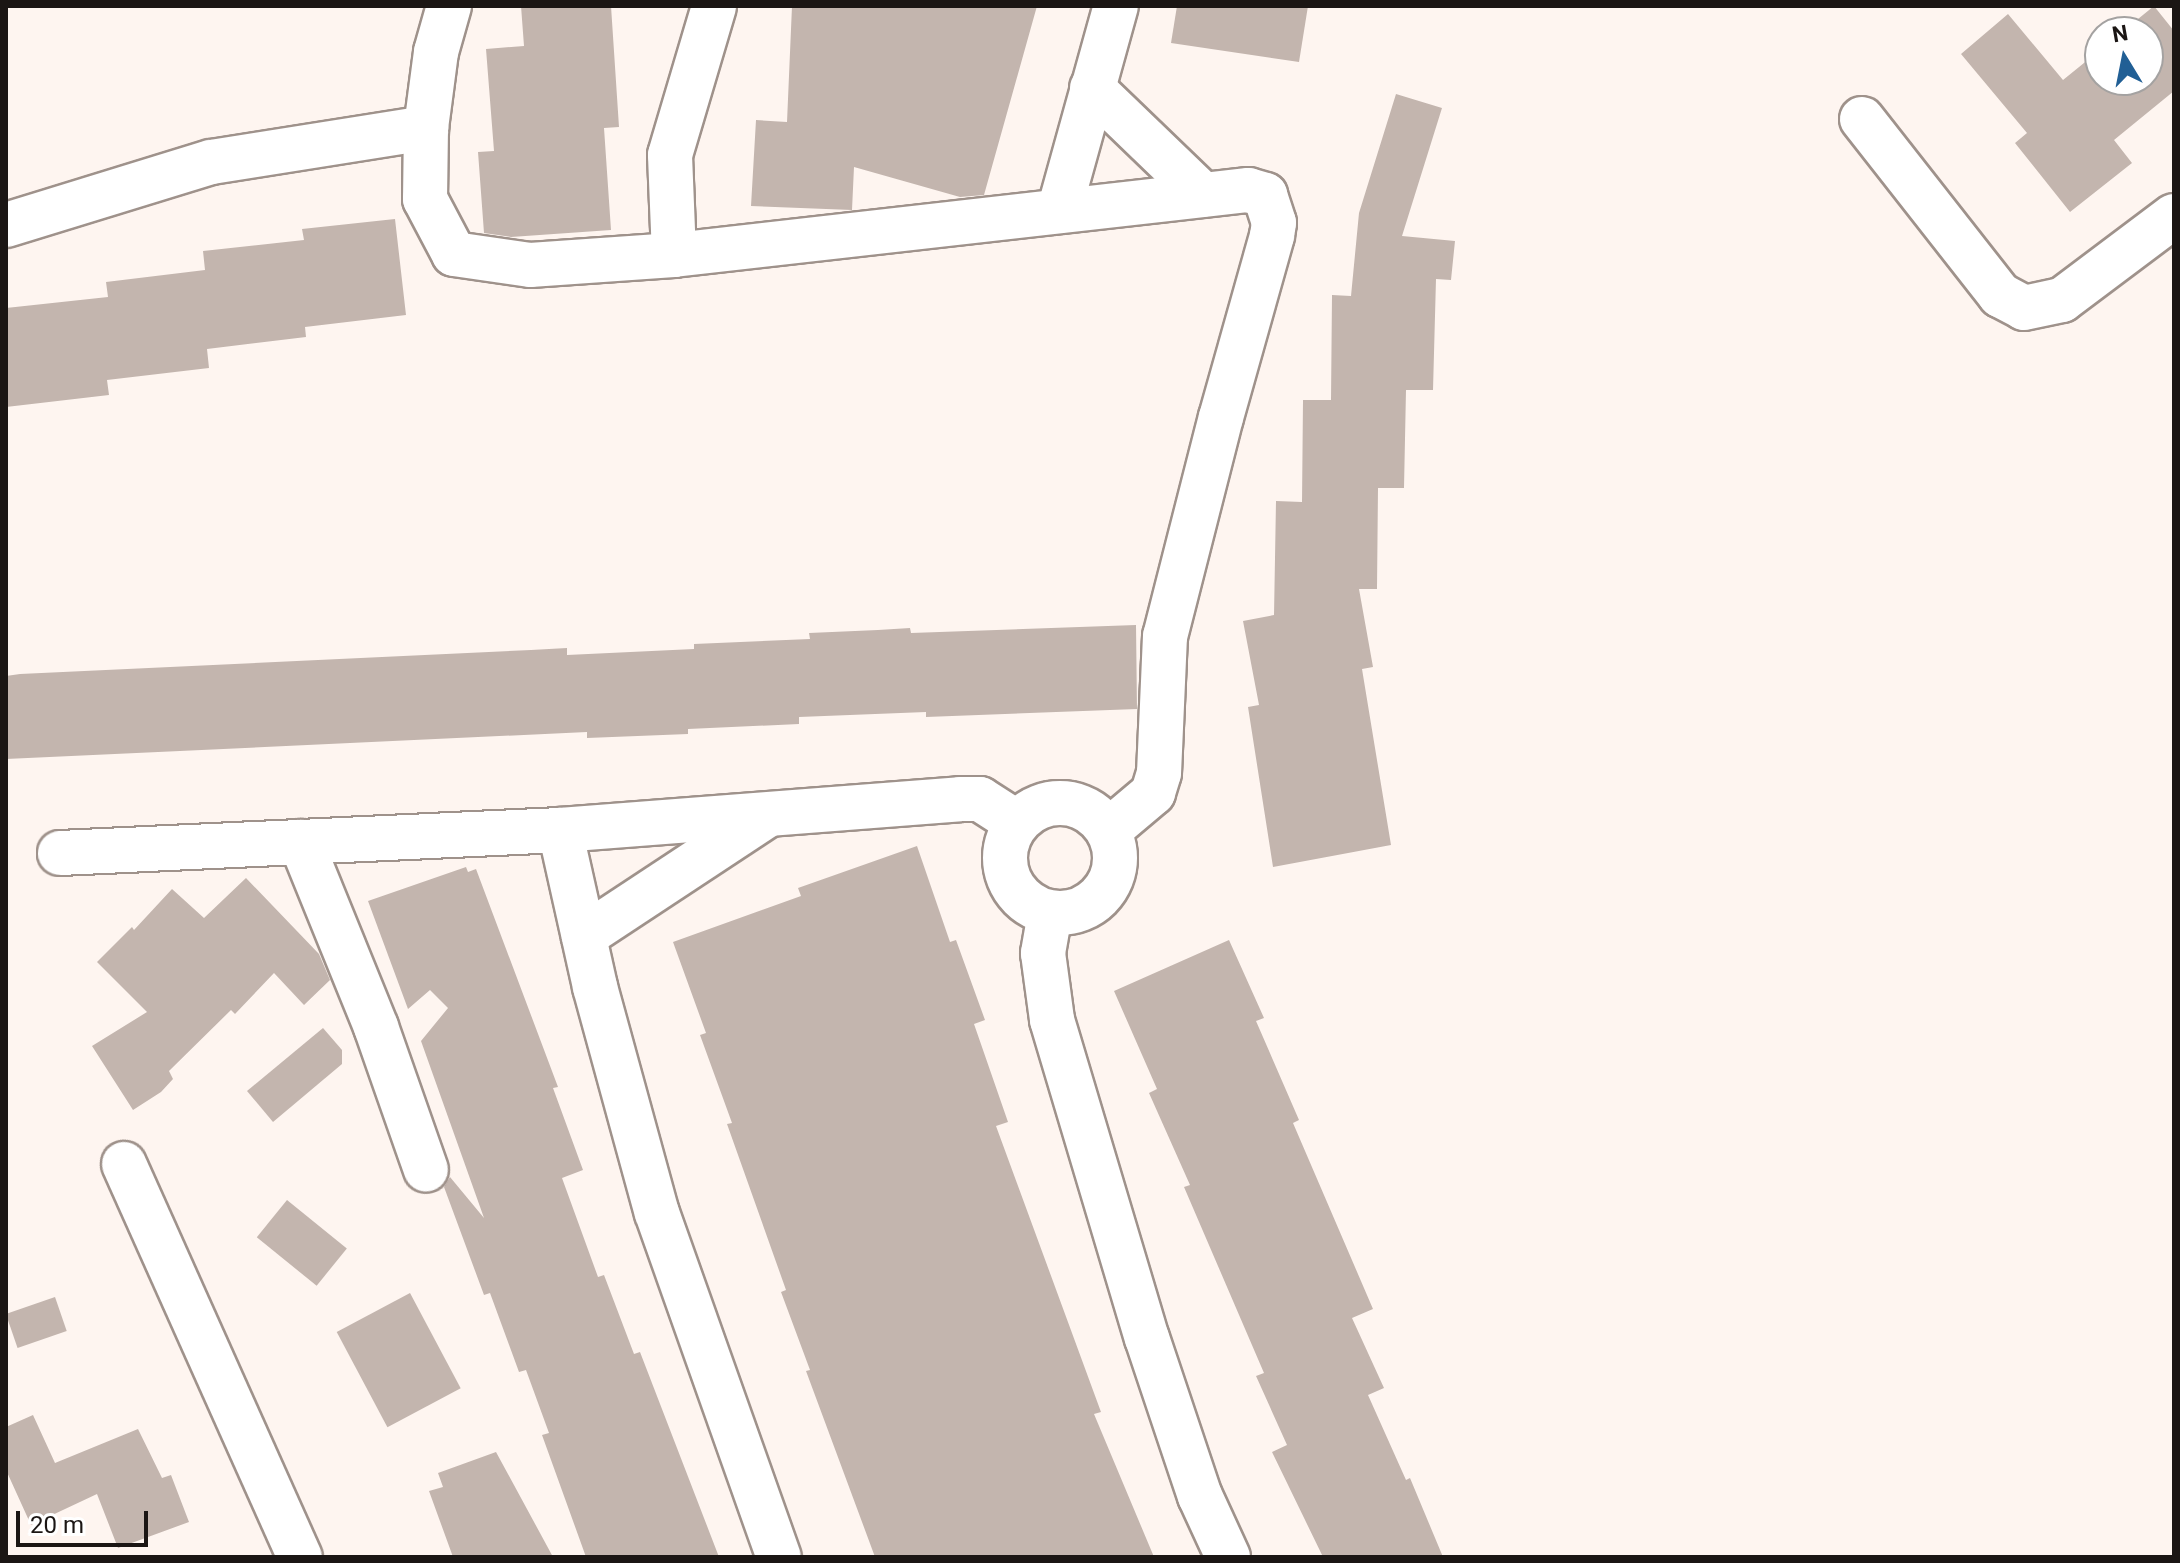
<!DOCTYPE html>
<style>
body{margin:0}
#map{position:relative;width:2180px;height:1563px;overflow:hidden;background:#fef5f0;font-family:Roboto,sans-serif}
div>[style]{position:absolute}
.building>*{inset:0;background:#c3b5ae;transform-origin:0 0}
.roads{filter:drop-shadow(2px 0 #9f928b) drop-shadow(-2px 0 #9f928b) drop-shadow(0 2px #9f928b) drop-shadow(0 -2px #9f928b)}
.minor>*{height:44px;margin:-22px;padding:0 22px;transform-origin:22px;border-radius:22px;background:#fff}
.minor>.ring{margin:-22px;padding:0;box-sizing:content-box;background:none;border:44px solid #fff;border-radius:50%}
span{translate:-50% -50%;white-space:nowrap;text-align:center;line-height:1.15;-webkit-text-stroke:6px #fff;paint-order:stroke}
.frame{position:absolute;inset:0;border:8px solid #1b1614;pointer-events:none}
.north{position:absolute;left:2084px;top:16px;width:80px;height:80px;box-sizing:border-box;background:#fff;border:2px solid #a4a2a1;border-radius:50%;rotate:350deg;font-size:22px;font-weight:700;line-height:32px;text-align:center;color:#1b1614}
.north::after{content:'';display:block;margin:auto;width:28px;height:36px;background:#215f95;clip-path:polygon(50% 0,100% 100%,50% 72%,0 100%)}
.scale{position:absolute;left:16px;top:1511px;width:132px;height:36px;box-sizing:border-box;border:4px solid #1b1614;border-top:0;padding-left:10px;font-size:24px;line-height:28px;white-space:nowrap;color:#1b1614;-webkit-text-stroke:6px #fff;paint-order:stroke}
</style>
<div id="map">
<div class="building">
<i style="clip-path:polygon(521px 6px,611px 6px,619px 127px,604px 128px,611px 230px,511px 237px,484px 233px,478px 152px,494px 151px,486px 49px,524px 46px)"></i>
<i style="clip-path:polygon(792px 6px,1037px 6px,984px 195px,960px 197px,854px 167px,852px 210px,751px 206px,756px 120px,787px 122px)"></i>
<i style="clip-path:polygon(1177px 6px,1308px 6px,1299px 62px,1171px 43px)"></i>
<i style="clip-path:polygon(2154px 6px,2174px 31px,2174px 91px,2114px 140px,2132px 163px,2070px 212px,2015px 143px,2027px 133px,1961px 54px,2008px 14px,2063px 80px,2100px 50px,2100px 80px,2148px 80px,2148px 32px,2122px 32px)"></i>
<i style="clip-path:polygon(1396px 94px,1442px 108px,1402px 236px,1455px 241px,1451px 280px,1436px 279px,1433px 390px,1406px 390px,1404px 488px,1378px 488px,1377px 589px,1359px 589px,1373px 667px,1362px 669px,1391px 845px,1273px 867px,1248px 707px,1259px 705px,1243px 621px,1274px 615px,1276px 501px,1302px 502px,1303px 400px,1331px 400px,1332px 295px,1351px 296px,1359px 213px)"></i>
<i style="clip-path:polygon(395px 219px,406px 315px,305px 327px,306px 337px,207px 349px,209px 368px,107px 380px,109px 395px,6px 407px,6px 308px,108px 297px,106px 282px,205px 270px,203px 251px,304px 240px,302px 229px)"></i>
<i style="clip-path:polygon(1136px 625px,1137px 709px,926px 717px,926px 712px,799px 717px,799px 724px,688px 729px,688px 734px,587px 738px,587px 732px,6px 759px,6px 676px,20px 674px,531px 650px,567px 648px,567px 655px,694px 649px,694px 644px,810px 639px,809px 633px,878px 630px,910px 628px,911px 633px)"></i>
<i style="clip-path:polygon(917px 846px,950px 942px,956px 940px,985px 1020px,974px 1024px,1008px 1122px,996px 1126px,1101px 1412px,1094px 1414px,1154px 1557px,875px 1557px,806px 1371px,810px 1370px,781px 1292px,786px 1290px,727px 1124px,732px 1123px,700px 1035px,706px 1033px,673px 942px,801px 896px,798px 888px)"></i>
<i style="clip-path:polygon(466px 867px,468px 872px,476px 869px,558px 1087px,553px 1088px,583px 1170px,562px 1178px,598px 1277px,604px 1275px,634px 1354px,640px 1352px,719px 1557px,586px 1557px,542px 1435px,549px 1433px,526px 1370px,519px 1372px,490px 1293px,484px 1295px,444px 1187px,450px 1177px,484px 1218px,421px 1041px,448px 1008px,430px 990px,408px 1009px,368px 901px)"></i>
<i style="clip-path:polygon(246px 878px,319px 954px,330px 980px,304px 1005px,274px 973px,235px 1014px,231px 1010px,169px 1071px,173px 1079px,161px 1092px,133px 1110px,92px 1046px,147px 1012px,97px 962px,132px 927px,134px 930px,172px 889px,204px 918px)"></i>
<i style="clip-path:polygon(1229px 940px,1264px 1018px,1256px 1021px,1299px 1120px,1293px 1123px,1373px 1309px,1352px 1318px,1384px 1388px,1368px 1395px,1406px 1480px,1410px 1478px,1443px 1557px,1323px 1557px,1272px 1452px,1287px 1445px,1256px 1376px,1264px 1373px,1184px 1187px,1190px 1185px,1149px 1093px,1157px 1089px,1114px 991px)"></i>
<i style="clip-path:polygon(323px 1028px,342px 1050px,342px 1064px,273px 1122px,247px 1091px)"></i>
<i style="left:287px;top:1200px;width:77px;height:48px;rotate:39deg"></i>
<i style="left:410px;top:1293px;width:108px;height:83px;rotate:62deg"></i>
<i style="left:55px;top:1297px;width:36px;height:52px;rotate:71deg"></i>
<i style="clip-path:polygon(33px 1415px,55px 1463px,138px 1429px,162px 1478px,171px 1475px,189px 1522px,118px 1548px,97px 1494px,31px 1525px,6px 1470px,6px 1427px)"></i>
<i style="clip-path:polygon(496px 1452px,540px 1533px,553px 1557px,453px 1557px,429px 1491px,443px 1487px,438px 1473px)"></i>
</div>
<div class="roads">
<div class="minor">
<i style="left:449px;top:6px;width:48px;rotate:105.8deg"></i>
<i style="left:436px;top:52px;width:77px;rotate:97.5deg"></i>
<i style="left:426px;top:128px;width:71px;rotate:90.8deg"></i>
<i style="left:425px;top:199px;width:62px;rotate:62.2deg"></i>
<i style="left:454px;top:254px;width:77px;rotate:8.2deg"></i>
<i style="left:530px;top:265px;width:144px;rotate:-4deg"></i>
<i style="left:674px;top:255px;width:578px;rotate:-6.46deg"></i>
<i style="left:1248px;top:190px;width:18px;rotate:16deg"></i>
<i style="left:1265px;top:195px;width:29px;rotate:72deg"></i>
<i style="left:1274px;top:223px;width:13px;rotate:99deg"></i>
<i style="left:1272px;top:236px;width:188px;rotate:105.7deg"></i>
<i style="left:1221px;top:417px;width:226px;rotate:104.3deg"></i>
<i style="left:1165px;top:636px;width:137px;rotate:92.5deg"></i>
<i style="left:1159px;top:773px;width:21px;rotate:107deg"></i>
<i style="left:1153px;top:793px;width:57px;rotate:139.9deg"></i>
<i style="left:1092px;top:88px;width:154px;rotate:43.9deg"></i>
<i style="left:1862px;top:119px;width:224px;rotate:51.9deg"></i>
<i style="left:2000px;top:295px;width:27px;rotate:28deg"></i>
<i style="left:2024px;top:308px;width:39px;rotate:-12deg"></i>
<i style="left:2062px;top:300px;width:140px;rotate:-36.9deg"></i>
<i style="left:1059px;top:211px;width:213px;rotate:-74.5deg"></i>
<i style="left:6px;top:225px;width:214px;rotate:-17.1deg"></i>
<i style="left:211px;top:162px;width:218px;rotate:-9deg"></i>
<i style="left:674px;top:255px;width:100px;rotate:-92.3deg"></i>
<i style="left:670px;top:155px;width:155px;rotate:-73.5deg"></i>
<i class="ring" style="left:1005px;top:803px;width:66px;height:66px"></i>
<i style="left:560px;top:830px;width:161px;rotate:77.4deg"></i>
<i style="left:595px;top:987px;width:234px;rotate:74.7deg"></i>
<i style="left:657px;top:1213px;width:365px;rotate:70.5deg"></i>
<i style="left:301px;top:842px;width:200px;rotate:67.9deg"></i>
<i style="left:376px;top:1027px;width:151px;rotate:70.7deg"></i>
<i style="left:60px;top:853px;width:501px;rotate:-2.63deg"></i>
<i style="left:560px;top:830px;width:401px;rotate:-4.4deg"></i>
<i style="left:960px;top:799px;width:20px"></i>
<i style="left:980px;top:799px;width:43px;rotate:32.6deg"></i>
<i style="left:1050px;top:913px;width:41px;rotate:99.9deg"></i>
<i style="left:1043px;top:953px;width:68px;rotate:82.3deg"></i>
<i style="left:1052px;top:1020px;width:332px;rotate:73.4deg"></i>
<i style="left:1147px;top:1338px;width:167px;rotate:71.5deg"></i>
<i style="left:1200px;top:1496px;width:67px;rotate:65.3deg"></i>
<i style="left:584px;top:936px;width:218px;rotate:-33.4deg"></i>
<i style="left:124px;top:1164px;width:431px;rotate:65.9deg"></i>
</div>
</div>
<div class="frame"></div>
<div class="north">N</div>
<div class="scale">20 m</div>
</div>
